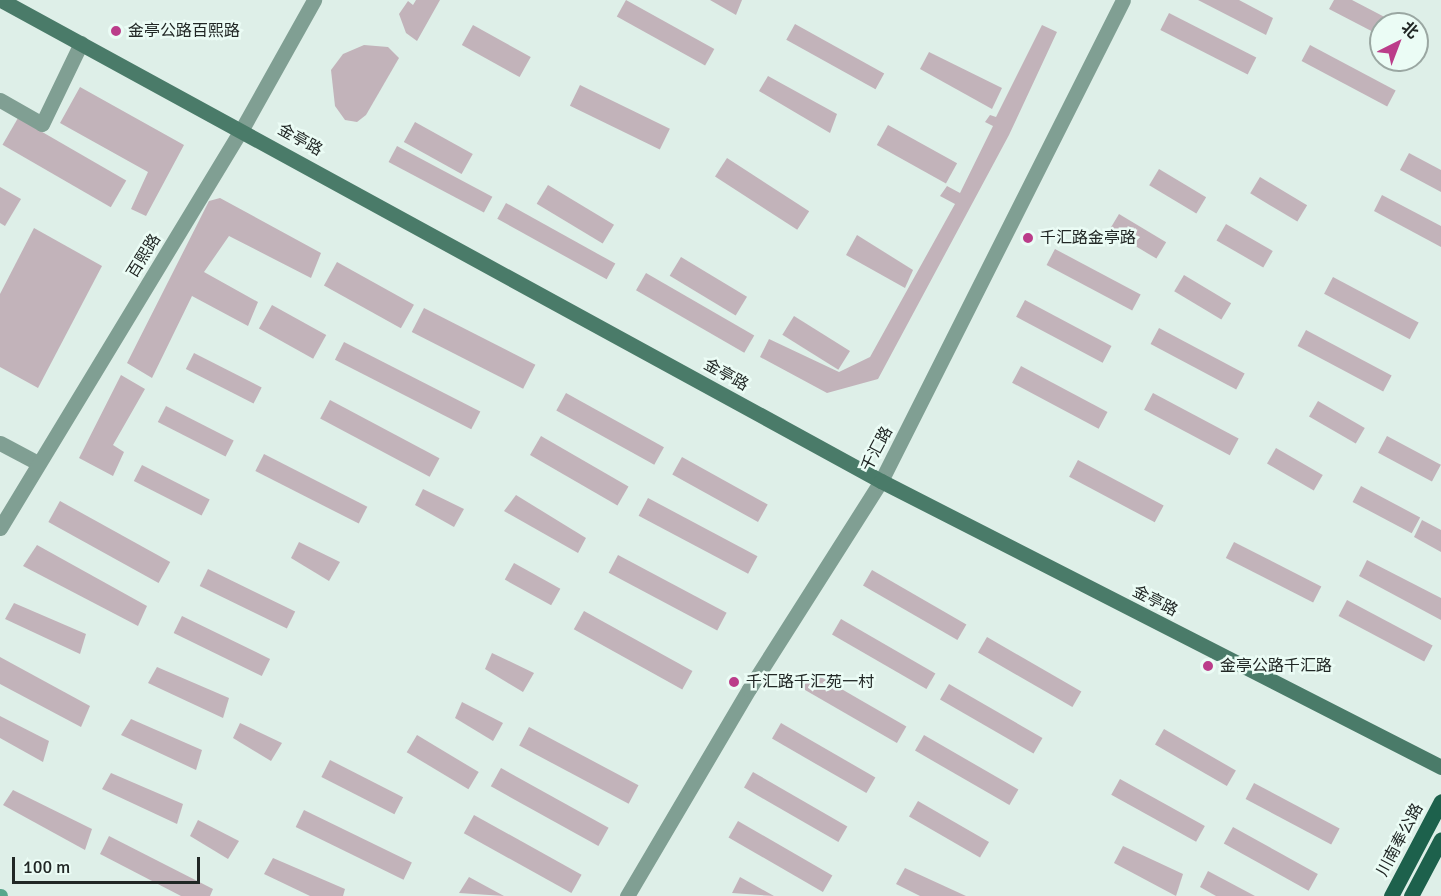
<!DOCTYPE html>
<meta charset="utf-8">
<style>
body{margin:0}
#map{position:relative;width:1441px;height:896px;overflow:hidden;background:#deefe8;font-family:Signika,"Noto Sans SC",sans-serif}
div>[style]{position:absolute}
.canal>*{height:14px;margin:-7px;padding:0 7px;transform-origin:7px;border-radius:7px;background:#58a78c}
.building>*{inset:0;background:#c2b3ba;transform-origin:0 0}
.minor>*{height:15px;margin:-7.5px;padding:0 7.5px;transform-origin:7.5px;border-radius:7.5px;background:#809f93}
.tertiary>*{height:15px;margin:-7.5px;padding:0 7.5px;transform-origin:7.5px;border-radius:7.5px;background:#809f93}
.secondary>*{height:15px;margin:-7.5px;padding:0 7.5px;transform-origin:7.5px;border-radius:7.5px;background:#4a7b69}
.primary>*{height:15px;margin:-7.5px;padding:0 7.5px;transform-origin:7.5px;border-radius:7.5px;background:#1d614c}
.dots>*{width:16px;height:16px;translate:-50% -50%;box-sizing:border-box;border:3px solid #ebfcf5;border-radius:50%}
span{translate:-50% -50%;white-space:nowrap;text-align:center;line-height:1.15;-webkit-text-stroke:5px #ebfcf5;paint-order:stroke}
.poi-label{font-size:16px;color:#212725}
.left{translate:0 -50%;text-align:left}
.street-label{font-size:16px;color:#212725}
.north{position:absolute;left:1369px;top:12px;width:60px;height:60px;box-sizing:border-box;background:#ebfcf5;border:2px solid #9aa7a2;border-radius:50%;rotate:42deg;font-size:16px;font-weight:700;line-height:24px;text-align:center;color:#212725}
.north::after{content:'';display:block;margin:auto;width:21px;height:27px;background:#bb3d8a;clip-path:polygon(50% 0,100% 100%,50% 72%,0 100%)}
.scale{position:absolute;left:12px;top:857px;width:188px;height:27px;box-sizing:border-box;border:3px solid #212725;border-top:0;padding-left:8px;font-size:18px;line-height:21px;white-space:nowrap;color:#212725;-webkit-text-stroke:4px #ebfcf5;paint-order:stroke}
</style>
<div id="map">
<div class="canal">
<i style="left:0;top:896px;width:1px"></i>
</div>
<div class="building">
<i style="clip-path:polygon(416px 0,440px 0,417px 41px,406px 33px,399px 14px,408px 1px,413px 5px)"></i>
<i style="left:626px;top:0;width:101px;height:19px;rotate:29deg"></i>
<i style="clip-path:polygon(710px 0,742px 0,736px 15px)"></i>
<i style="clip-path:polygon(1198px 0,1239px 0,1273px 18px,1266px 35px)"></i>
<i style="clip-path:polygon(1334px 0,1352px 0,1398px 24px,1381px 24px,1381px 36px,1329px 9px)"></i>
<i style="left:1169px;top:13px;width:98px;height:19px;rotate:27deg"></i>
<i style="left:795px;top:24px;width:102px;height:18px;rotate:29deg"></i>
<i style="left:473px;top:25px;width:66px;height:23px;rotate:29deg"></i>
<i style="clip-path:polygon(1042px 25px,1057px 32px,1009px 135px,878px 379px,827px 393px,760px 357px,769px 339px,839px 372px,870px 357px,955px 204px,940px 196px,947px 186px,960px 193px,993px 126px,985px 122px,990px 115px,996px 117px)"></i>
<i style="clip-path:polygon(364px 45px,388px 47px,399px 58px,366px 115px,357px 122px,345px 120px,335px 106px,331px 70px,343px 54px)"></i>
<i style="left:1310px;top:45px;width:97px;height:18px;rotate:28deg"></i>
<i style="clip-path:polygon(929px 52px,1002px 88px,992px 109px,920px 69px)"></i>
<i style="clip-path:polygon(768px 76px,837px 114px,830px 133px,759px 91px)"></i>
<i style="left:580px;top:85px;width:100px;height:23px;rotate:26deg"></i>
<i style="clip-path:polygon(80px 87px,184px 145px,146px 216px,131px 209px,148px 172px,60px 123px)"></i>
<i style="left:18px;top:118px;width:125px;height:31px;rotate:30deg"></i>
<i style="left:415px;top:122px;width:66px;height:23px;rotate:29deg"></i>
<i style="left:888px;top:125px;width:79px;height:23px;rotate:29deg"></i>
<i style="left:397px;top:146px;width:108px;height:18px;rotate:28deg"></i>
<i style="clip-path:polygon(1409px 153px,1441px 170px,1441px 192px,1400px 170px)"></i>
<i style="left:727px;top:158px;width:98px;height:22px;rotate:33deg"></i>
<i style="left:1159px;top:169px;width:55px;height:19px;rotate:31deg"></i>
<i style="left:1260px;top:177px;width:55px;height:19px;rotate:31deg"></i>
<i style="left:548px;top:185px;width:77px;height:22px;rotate:31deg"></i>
<i style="clip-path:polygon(0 187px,21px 199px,5px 226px,0 223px)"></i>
<i style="clip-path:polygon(1382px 195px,1441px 226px,1441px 247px,1374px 211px)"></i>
<i style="clip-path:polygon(220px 198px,321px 253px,311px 278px,229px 236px,204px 272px,258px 302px,248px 326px,192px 296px,152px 378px,127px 363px,209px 201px)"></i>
<i style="left:506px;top:203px;width:125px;height:18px;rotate:29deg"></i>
<i style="left:1119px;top:214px;width:55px;height:19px;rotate:31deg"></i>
<i style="left:1226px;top:224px;width:54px;height:19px;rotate:30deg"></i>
<i style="clip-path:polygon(34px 228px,102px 266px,38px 388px,0 367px,0 294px)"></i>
<i style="clip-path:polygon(857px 235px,913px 270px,905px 288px,846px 255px)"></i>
<i style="left:1055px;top:249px;width:97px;height:18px;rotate:28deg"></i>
<i style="left:681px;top:257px;width:77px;height:22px;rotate:31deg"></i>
<i style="left:337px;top:262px;width:88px;height:27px;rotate:29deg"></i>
<i style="left:646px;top:273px;width:125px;height:20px;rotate:30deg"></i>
<i style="left:1184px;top:275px;width:55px;height:19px;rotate:31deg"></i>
<i style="left:1333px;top:277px;width:97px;height:19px;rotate:28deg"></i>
<i style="left:1025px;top:300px;width:98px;height:19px;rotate:28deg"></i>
<i style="left:272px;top:305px;width:62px;height:27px;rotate:29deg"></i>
<i style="left:424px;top:308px;width:125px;height:27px;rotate:27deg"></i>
<i style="left:794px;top:316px;width:66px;height:22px;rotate:32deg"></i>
<i style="left:1159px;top:328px;width:97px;height:18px;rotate:28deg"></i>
<i style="left:1306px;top:330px;width:97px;height:18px;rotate:28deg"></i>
<i style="left:344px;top:342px;width:153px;height:20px;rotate:27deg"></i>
<i style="left:194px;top:353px;width:76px;height:18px;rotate:27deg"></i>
<i style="left:1021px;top:366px;width:98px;height:19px;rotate:28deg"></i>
<i style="clip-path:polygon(121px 375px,145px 389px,113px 445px,124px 452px,113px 476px,79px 458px)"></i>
<i style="left:566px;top:393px;width:112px;height:20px;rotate:29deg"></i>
<i style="left:1153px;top:393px;width:97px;height:19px;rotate:28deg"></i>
<i style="left:330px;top:400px;width:124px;height:21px;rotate:28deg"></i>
<i style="left:1318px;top:401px;width:54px;height:18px;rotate:30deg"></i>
<i style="left:166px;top:406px;width:76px;height:18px;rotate:27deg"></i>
<i style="left:541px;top:436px;width:101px;height:22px;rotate:30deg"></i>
<i style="left:1387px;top:436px;width:61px;height:19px;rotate:28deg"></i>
<i style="left:1276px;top:448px;width:54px;height:18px;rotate:30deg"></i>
<i style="left:264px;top:454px;width:116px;height:19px;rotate:27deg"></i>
<i style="left:682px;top:457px;width:98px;height:20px;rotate:29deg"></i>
<i style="left:1078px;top:460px;width:97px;height:19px;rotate:28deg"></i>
<i style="left:142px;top:465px;width:76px;height:18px;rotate:27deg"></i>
<i style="left:1361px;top:486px;width:67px;height:18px;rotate:28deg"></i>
<i style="clip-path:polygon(423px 489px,464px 509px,454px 527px,415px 505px)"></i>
<i style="clip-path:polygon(516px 495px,586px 538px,578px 553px,504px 511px)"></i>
<i style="left:648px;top:498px;width:124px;height:20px;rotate:28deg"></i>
<i style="left:60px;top:501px;width:126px;height:24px;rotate:29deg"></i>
<i style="clip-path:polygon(1422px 520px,1441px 530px,1441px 552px,1414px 537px)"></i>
<i style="clip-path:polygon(299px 542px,340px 562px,329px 581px,291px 558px)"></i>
<i style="left:1234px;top:542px;width:98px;height:18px;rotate:27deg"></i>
<i style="clip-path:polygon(37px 545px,147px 606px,138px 626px,23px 566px)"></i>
<i style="left:618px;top:555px;width:123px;height:20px;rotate:28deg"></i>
<i style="clip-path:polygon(1367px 560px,1441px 598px,1441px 620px,1359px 576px)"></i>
<i style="left:514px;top:563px;width:53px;height:19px;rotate:29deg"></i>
<i style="left:208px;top:569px;width:97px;height:19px;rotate:26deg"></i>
<i style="left:872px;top:570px;width:109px;height:18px;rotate:30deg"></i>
<i style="left:1347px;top:600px;width:97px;height:18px;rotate:28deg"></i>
<i style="clip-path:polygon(14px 603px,86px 634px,80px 654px,5px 619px)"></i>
<i style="left:584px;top:611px;width:124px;height:21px;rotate:29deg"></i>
<i style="left:182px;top:616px;width:98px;height:19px;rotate:26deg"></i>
<i style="left:841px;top:619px;width:109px;height:18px;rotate:30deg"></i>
<i style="left:987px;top:637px;width:109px;height:18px;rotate:30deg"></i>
<i style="clip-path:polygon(492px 653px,534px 673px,523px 692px,485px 669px)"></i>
<i style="clip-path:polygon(0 657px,90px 706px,81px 727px,0 684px)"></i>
<i style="clip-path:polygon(157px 667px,229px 698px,223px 718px,148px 683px)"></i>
<i style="left:812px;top:672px;width:109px;height:19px;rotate:30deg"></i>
<i style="left:949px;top:684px;width:108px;height:18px;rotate:30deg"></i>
<i style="clip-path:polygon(462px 702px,503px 723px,493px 741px,455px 718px)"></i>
<i style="clip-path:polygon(0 716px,49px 741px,43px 762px,0 738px)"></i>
<i style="clip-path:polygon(131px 719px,202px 750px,196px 770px,121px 735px)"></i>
<i style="clip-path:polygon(240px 723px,282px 743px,271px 761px,233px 738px)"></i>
<i style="left:781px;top:723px;width:109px;height:18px;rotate:30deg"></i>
<i style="left:529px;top:727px;width:124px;height:21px;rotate:28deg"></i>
<i style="left:1164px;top:729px;width:83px;height:18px;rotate:30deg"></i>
<i style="left:417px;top:735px;width:72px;height:20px;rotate:31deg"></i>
<i style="left:924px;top:735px;width:109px;height:18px;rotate:30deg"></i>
<i style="left:330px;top:760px;width:82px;height:19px;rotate:27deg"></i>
<i style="left:501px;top:768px;width:123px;height:21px;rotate:29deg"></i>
<i style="left:753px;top:772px;width:109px;height:18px;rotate:30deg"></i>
<i style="clip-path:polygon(111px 773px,183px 804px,177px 824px,102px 789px)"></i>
<i style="left:1120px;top:779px;width:97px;height:18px;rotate:29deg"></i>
<i style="left:1254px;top:783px;width:97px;height:18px;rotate:28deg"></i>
<i style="clip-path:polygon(13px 790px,92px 829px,85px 850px,3px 805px)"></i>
<i style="left:918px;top:801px;width:82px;height:18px;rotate:30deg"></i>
<i style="left:304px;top:810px;width:120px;height:19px;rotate:26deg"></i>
<i style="left:474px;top:815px;width:123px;height:21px;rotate:29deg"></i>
<i style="clip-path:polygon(198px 820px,239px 841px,228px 859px,190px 836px)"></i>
<i style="left:738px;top:821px;width:109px;height:19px;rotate:30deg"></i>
<i style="left:1233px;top:827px;width:97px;height:19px;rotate:29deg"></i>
<i style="clip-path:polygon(109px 836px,213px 889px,210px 896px,181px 896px,100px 854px)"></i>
<i style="clip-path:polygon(1123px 846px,1183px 874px,1176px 896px,1114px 863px)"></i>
<i style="clip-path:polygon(273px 858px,345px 889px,343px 896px,310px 896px,264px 874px)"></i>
<i style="clip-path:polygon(905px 868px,966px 896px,920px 896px,896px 884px)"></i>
<i style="clip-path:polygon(1208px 871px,1255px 896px,1216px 896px,1200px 887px)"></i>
<i style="clip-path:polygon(469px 877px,504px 896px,459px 893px)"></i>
<i style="clip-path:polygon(740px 877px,774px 896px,732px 893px)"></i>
</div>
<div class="minor">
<i style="left:0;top:100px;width:48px;rotate:29.7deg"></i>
<i style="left:42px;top:124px;width:90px;rotate:-64.3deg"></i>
</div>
<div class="tertiary">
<i style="left:0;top:443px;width:43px;rotate:27.8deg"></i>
<i style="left:0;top:528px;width:467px;rotate:-58.8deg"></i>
<i style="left:242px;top:129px;width:148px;rotate:-60.8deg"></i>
<i style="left:627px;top:896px;width:240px;rotate:-59.5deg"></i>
<i style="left:749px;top:689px;width:246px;rotate:-57.6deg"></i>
<i style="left:881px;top:481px;width:538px;rotate:-63.29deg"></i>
</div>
<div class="secondary">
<i style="left:1px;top:0;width:1003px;rotate:28.66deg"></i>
<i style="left:881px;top:481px;width:629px;rotate:27.05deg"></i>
</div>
<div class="primary">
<i style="left:1391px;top:896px;width:107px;rotate:-62.2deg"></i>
<i style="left:1411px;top:896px;width:64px;rotate:-62.2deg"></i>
</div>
<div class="dots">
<i style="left:116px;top:31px;background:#bb3d8a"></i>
<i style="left:1028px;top:238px;background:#bb3d8a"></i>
<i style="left:1208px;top:666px;background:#bb3d8a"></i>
<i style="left:734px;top:682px;background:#bb3d8a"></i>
</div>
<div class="poi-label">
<span class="left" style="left:128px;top:31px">金亭公路百熙路</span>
<span class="left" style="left:1040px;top:238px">千汇路金亭路</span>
<span class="left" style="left:1220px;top:666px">金亭公路千汇路</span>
<span class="left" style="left:746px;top:682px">千汇路千汇苑一村</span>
</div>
<div class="street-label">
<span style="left:300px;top:140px;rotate:29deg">金亭路</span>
<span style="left:144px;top:256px;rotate:-58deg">百熙路</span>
<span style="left:726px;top:375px;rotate:29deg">金亭路</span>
<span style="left:877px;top:449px;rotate:-62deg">千汇路</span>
<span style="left:1155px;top:601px;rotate:27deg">金亭路</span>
<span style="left:1400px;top:840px;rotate:-62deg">川南奉公路</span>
</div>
<div class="north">北</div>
<div class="scale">100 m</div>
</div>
